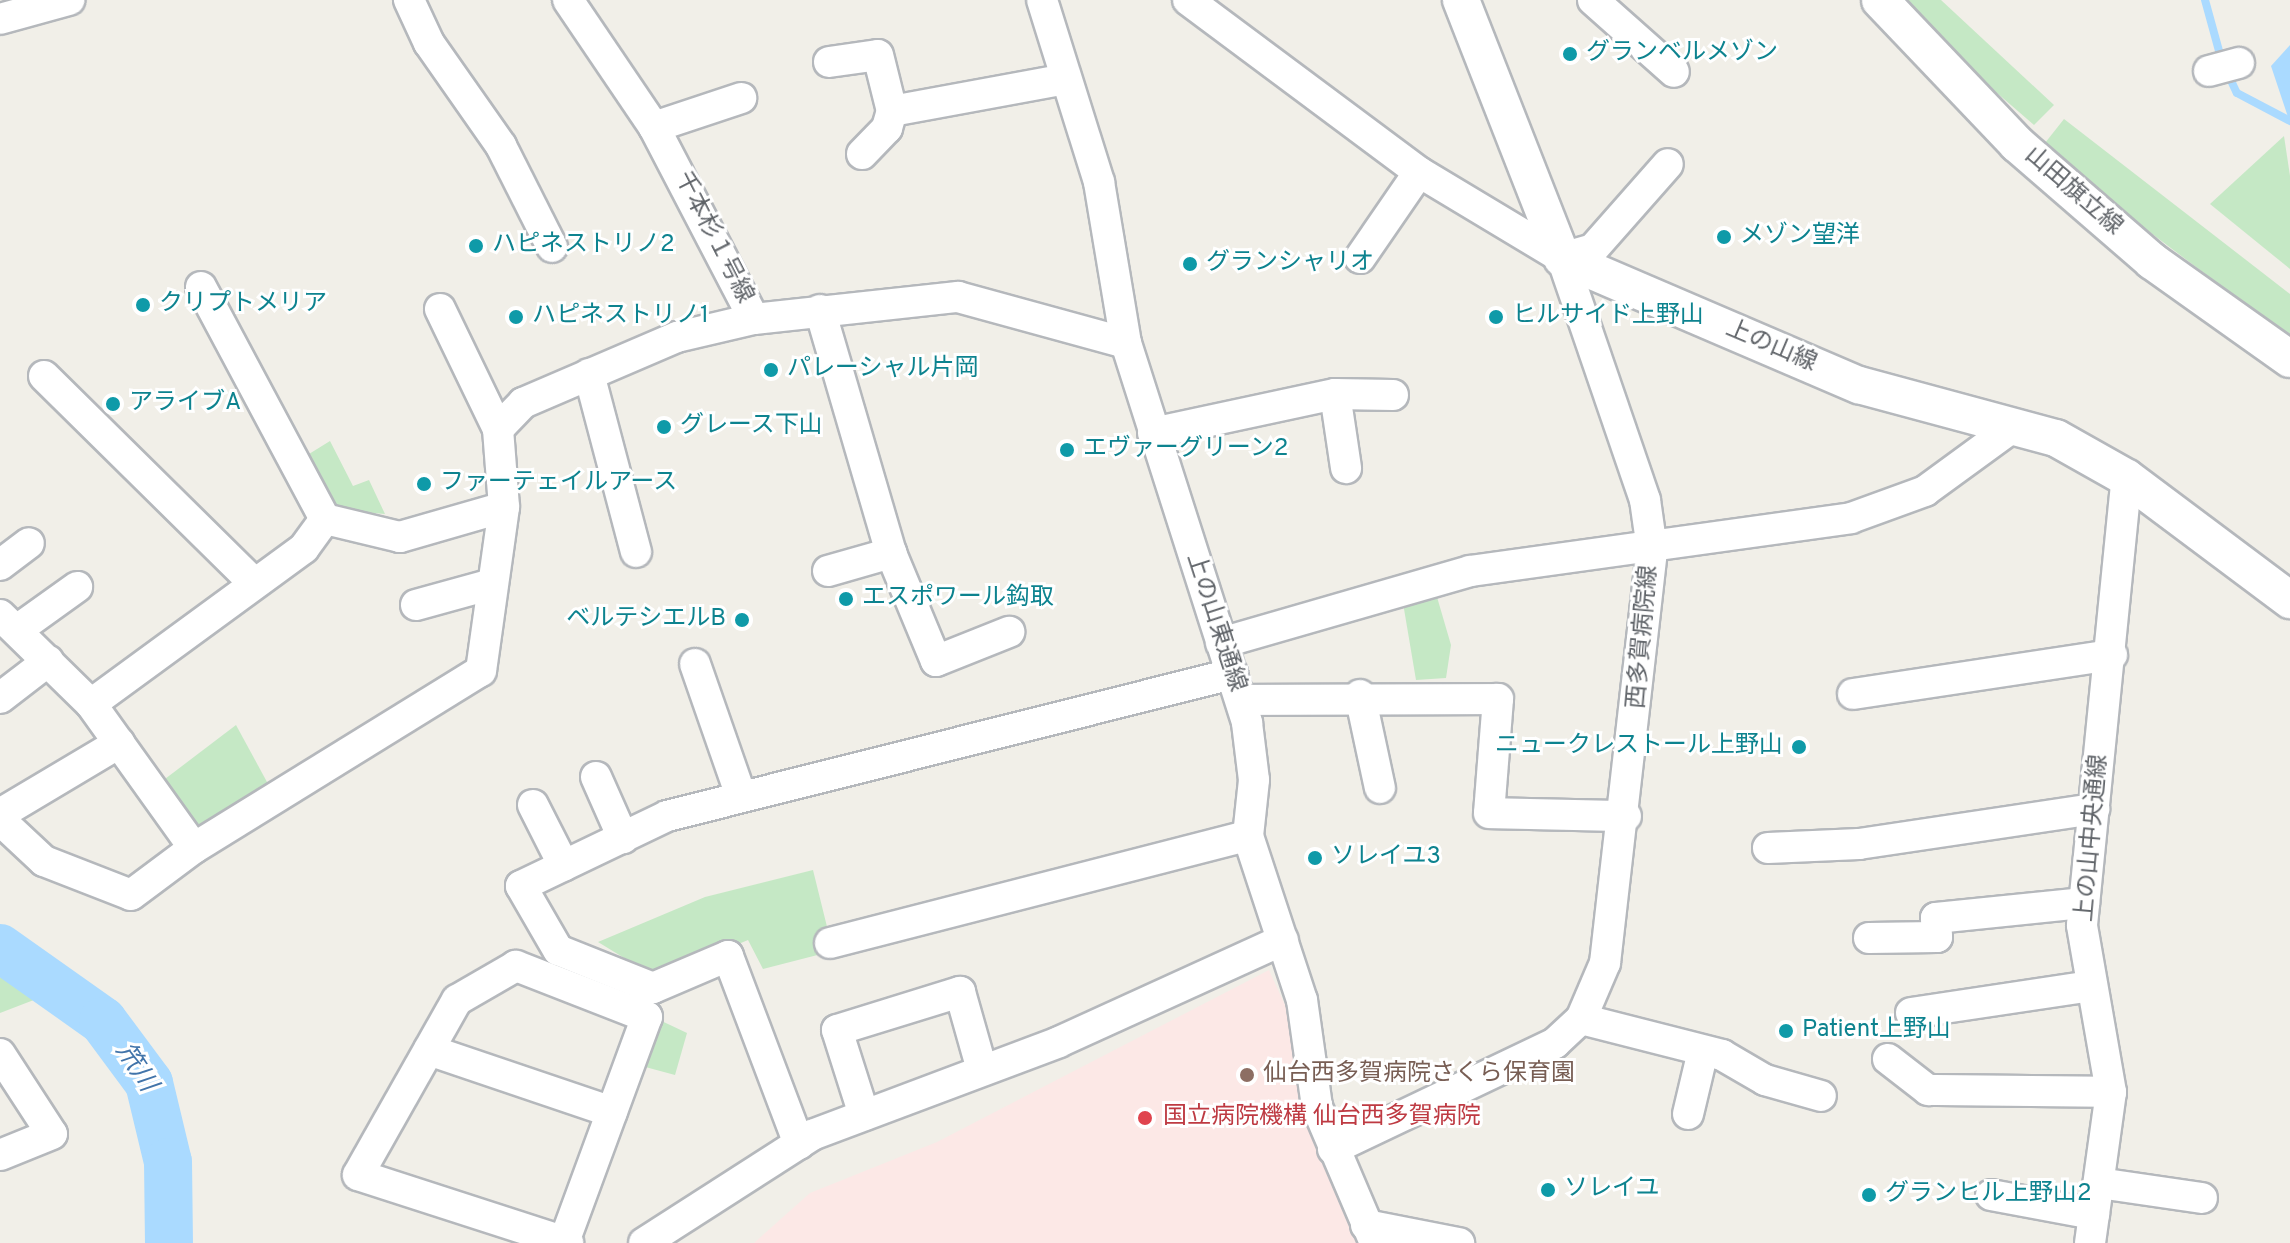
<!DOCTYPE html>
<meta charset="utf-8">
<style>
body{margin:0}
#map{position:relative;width:2290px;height:1243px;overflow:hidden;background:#f1efe8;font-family:Overpass,"Noto Sans JP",sans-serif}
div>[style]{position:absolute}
.medical>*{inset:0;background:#fce8e6}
.green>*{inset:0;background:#c5e8c5}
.water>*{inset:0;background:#aadaff}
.stream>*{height:8px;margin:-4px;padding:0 4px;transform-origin:4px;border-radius:4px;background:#aadaff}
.river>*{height:48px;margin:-24px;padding:0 24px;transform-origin:24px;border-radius:24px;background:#aadaff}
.roads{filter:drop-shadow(2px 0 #b5b8bc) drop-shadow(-2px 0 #b5b8bc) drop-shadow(0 2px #b5b8bc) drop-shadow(0 -2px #b5b8bc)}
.minor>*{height:30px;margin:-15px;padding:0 15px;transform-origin:15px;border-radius:15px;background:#fff}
.tertiary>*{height:36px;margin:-18px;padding:0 18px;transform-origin:18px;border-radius:18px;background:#fff}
.dots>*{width:22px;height:22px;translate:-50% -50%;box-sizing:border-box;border:4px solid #fff;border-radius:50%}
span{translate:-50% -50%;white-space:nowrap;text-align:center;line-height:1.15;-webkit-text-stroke:6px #fff;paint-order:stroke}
.culture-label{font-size:24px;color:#0d838f}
.left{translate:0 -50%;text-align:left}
.right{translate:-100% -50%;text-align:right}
.street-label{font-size:24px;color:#5f6368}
.education-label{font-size:24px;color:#785e54}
.health-label{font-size:24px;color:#be3a42}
.water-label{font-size:26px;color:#4174aa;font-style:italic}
</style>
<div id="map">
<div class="medical">
<i style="clip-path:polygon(1269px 970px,1290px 1016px,1299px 1094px,1359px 1243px,754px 1243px,810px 1193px,937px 1142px)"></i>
</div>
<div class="green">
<i style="clip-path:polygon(1906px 0,1941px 0,2054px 105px,2034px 125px,1960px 61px)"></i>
<i style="clip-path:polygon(2064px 119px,2290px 294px,2290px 338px,2094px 190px,2045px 143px)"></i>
<i style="clip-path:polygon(2284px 136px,2290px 176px,2290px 269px,2210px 204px)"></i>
<i style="clip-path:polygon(330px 441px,353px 486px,369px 480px,385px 514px,337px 510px,309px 454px)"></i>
<i style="clip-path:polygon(1437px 597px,1451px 645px,1446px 678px,1416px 680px,1403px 603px)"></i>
<i style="clip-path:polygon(236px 725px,273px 793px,200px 838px,161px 782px)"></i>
<i style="clip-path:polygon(813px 870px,833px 951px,763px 969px,748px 940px,657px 978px,598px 942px,705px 897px)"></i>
<i style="clip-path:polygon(0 977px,39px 998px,0 1013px)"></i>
<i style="clip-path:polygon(651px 1016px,687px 1033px,675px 1075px,638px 1065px)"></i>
</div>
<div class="water">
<i style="clip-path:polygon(2290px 45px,2290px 123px,2271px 66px)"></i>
</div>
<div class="stream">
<i style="left:2205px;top:0;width:60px;rotate:74.6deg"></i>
<i style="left:2227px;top:72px;width:23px;rotate:65deg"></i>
<i style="left:2237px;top:93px;width:60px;rotate:27.8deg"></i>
</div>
<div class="river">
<i style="left:0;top:948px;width:126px;rotate:35.3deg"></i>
<i style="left:103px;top:1021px;width:77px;rotate:53.4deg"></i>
<i style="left:149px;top:1083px;width:81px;rotate:76.5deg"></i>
<i style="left:168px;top:1162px;width:81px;rotate:89.3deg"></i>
</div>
<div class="roads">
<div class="minor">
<i style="left:409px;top:0;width:47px;rotate:65.1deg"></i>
<i style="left:429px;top:43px;width:126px;rotate:55deg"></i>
<i style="left:501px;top:146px;width:113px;rotate:63.2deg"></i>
<i style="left:568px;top:0;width:153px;rotate:55.9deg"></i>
<i style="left:654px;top:127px;width:216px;rotate:62.5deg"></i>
<i style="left:754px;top:319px;width:205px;rotate:-6.2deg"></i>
<i style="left:958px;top:297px;width:174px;rotate:15.3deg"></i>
<i style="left:1042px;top:0;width:191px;rotate:72.6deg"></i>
<i style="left:1099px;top:182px;width:163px;rotate:80.5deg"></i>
<i style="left:1126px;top:343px;width:399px;rotate:72.3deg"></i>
<i style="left:1247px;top:723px;width:57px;rotate:83deg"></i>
<i style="left:1254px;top:780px;width:56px;rotate:96.1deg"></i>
<i style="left:1248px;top:836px;width:173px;rotate:71.8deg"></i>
<i style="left:1302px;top:1000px;width:108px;rotate:82deg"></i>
<i style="left:1317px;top:1107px;width:148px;rotate:66.9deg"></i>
<i style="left:1188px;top:0;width:288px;rotate:36.7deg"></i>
<i style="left:1419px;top:172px;width:167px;rotate:31deg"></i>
<i style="left:1593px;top:0;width:108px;rotate:41.6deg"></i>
<i style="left:0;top:19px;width:72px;rotate:-15.4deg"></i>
<i style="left:829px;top:62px;width:49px;rotate:-8.1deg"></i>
<i style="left:878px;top:55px;width:58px;rotate:76deg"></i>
<i style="left:892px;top:111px;width:177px;rotate:-10.4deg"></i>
<i style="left:2209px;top:71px;width:31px;rotate:-15deg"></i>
<i style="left:654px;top:127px;width:92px;rotate:-18.4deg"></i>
<i style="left:862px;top:154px;width:36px;rotate:-46deg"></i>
<i style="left:887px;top:128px;width:18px;rotate:-74deg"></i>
<i style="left:1360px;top:258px;width:104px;rotate:-55.5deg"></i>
<i style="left:1562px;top:258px;width:32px;rotate:-16deg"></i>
<i style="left:1593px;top:249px;width:113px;rotate:-48.6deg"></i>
<i style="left:201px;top:287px;width:263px;rotate:61.9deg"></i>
<i style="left:325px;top:519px;width:77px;rotate:13.5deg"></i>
<i style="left:400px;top:537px;width:108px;rotate:-16.1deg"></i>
<i style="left:504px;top:507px;width:78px;rotate:-94.4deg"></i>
<i style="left:498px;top:429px;width:36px;rotate:-46deg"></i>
<i style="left:523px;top:403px;width:168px;rotate:-23.2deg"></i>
<i style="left:677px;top:337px;width:79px;rotate:-13.2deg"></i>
<i style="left:440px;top:309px;width:133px;rotate:64.2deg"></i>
<i style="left:820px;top:310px;width:253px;rotate:73.7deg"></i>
<i style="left:891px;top:553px;width:117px;rotate:67.4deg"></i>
<i style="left:936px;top:661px;width:79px;rotate:-21.7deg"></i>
<i style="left:589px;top:374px;width:184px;rotate:75.2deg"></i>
<i style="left:44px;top:376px;width:292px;rotate:44.6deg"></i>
<i style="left:1335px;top:394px;width:75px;rotate:81.5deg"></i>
<i style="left:1153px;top:433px;width:186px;rotate:-12.1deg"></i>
<i style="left:1335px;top:394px;width:58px;rotate:1deg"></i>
<i style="left:0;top:565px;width:36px;rotate:-37deg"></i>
<i style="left:828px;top:571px;width:66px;rotate:-15.9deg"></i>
<i style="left:416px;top:605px;width:79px;rotate:-15.4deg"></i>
<i style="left:0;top:615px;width:127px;rotate:44.4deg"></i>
<i style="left:91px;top:704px;width:177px;rotate:54.4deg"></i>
<i style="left:17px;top:630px;width:74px;rotate:-35.6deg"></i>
<i style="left:1221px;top:643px;width:259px;rotate:-16.1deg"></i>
<i style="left:1470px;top:571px;width:385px;rotate:-7.9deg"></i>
<i style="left:1851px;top:518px;width:79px;rotate:-20deg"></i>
<i style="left:1925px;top:491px;width:110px;rotate:-36.1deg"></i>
<i style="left:695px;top:664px;width:140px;rotate:70.8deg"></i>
<i style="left:1853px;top:694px;width:262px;rotate:-8.6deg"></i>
<i style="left:1360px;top:695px;width:95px;rotate:77.9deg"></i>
<i style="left:0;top:698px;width:61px;rotate:-37.6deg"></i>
<i style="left:1241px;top:700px;width:257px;rotate:-0.2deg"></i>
<i style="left:1498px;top:699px;width:114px;rotate:94.5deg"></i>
<i style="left:1489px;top:813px;width:137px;rotate:1.3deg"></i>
<i style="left:91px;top:704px;width:264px;rotate:-36.2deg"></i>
<i style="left:304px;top:548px;width:36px;rotate:-54deg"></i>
<i style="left:596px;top:777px;width:67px;rotate:66.1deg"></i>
<i style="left:533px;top:805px;width:68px;rotate:63.1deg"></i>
<i style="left:0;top:814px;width:139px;rotate:-30.8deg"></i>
<i style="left:0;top:820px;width:60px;rotate:43deg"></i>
<i style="left:44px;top:861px;width:93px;rotate:21.3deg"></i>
<i style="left:131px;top:895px;width:79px;rotate:-36.7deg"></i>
<i style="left:194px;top:848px;width:337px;rotate:-31.7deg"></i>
<i style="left:481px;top:671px;width:166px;rotate:-82deg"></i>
<i style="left:1768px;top:848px;width:91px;rotate:-2.5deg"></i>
<i style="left:1859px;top:844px;width:238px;rotate:-8.5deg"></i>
<i style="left:1869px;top:938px;width:68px;rotate:-0.8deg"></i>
<i style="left:1937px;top:937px;width:19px;rotate:-93deg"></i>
<i style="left:1936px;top:918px;width:149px;rotate:-5.8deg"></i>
<i style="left:830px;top:943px;width:431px;rotate:-14.4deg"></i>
<i style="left:1911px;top:1013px;width:183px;rotate:-8.5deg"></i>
<i style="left:1581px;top:1019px;width:146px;rotate:14.3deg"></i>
<i style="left:1722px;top:1055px;width:50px;rotate:30.2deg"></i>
<i style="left:1765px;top:1080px;width:58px;rotate:15.9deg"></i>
<i style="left:429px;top:1050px;width:193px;rotate:18.7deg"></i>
<i style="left:0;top:1054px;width:95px;rotate:57deg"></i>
<i style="left:52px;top:1134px;width:56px;rotate:158deg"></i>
<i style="left:1888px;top:1059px;width:51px;rotate:37.8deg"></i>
<i style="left:1928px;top:1090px;width:183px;rotate:0.6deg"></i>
<i style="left:1688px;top:1114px;width:65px;rotate:-76.6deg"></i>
<i style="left:864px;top:1115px;width:89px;rotate:-107.6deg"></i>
<i style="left:837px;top:1030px;width:129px;rotate:-17.2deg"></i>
<i style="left:960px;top:992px;width:77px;rotate:74.2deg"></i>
<i style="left:799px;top:1144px;width:201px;rotate:-110.7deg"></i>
<i style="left:728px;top:956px;width:82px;rotate:156.9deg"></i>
<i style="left:653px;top:988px;width:102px;rotate:-158.2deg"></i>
<i style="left:558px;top:950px;width:74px;rotate:-120deg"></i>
<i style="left:521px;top:886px;width:162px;rotate:-25.6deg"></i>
<i style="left:667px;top:816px;width:583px;rotate:-14.11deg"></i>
<i style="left:1333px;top:1149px;width:246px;rotate:-25.5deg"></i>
<i style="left:1555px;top:1043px;width:35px;rotate:-43deg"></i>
<i style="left:1581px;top:1019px;width:61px;rotate:-66.8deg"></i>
<i style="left:1605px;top:963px;width:417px;rotate:-83.5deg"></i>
<i style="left:1652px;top:549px;width:49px;rotate:-98.1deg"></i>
<i style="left:1645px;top:500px;width:256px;rotate:-108.9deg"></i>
<i style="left:2099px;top:1183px;width:104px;rotate:8.3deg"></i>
<i style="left:1991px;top:1195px;width:105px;rotate:10.5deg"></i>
<i style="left:1366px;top:1225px;width:95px;rotate:11deg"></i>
<i style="left:564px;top:1242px;width:240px;rotate:-69.8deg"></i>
<i style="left:647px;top:1017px;width:141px;rotate:-158.7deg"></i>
<i style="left:516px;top:966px;width:68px;rotate:150deg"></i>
<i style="left:457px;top:1000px;width:201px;rotate:119.5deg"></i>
<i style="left:358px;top:1175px;width:221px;rotate:17.9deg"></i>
<i style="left:644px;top:1243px;width:200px;rotate:-32.7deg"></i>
<i style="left:812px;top:1135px;width:264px;rotate:-20.6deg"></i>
<i style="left:1059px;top:1042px;width:246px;rotate:-24.5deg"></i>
<i style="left:2090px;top:1243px;width:152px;rotate:-82.1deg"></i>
<i style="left:2111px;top:1092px;width:169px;rotate:-99.9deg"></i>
<i style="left:2082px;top:925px;width:449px;rotate:-84.3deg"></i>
</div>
<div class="tertiary">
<i style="left:1461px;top:0;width:277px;rotate:68.6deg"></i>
<i style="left:1562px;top:258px;width:323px;rotate:23.2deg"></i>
<i style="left:1859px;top:385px;width:204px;rotate:15.1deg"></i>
<i style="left:2056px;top:438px;width:81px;rotate:29.4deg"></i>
<i style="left:2127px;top:478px;width:204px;rotate:36.8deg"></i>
<i style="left:1880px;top:0;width:199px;rotate:46.4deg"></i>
<i style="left:2017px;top:144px;width:179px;rotate:40.9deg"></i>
<i style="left:2152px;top:261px;width:169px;rotate:35.4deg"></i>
</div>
</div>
<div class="dots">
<i style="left:1570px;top:54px;background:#0f9aa8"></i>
<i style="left:1724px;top:237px;background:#0f9aa8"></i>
<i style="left:476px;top:246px;background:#0f9aa8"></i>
<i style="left:1190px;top:264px;background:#0f9aa8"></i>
<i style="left:143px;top:305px;background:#0f9aa8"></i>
<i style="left:516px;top:317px;background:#0f9aa8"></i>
<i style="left:1496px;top:317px;background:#0f9aa8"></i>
<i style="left:771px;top:370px;background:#0f9aa8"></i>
<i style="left:113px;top:404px;background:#0f9aa8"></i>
<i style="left:664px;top:427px;background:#0f9aa8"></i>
<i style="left:1067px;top:450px;background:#0f9aa8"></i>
<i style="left:424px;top:484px;background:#0f9aa8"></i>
<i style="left:846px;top:599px;background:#0f9aa8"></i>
<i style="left:742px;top:620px;background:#0f9aa8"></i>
<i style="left:1799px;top:747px;background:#0f9aa8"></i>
<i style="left:1315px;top:858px;background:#0f9aa8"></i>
<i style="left:1786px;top:1031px;background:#0f9aa8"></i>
<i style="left:1247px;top:1075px;background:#8d6e63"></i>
<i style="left:1145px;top:1118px;background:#e0444e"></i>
<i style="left:1548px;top:1190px;background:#0f9aa8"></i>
<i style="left:1869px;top:1195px;background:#0f9aa8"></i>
</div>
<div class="culture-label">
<span class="left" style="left:1586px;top:54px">グランベルメゾン</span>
<span class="left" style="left:1740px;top:237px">メゾン望洋</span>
<span class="left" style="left:492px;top:246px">ハピネストリノ2</span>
<span class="left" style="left:1206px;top:264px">グランシャリオ</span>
<span class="left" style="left:159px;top:305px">クリプトメリア</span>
<span class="left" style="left:532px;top:317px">ハピネストリノ1</span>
<span class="left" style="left:1512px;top:317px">ヒルサイド上野山</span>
<span class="left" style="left:787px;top:370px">パレーシャル片岡</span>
<span class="left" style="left:129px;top:404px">アライブA</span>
<span class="left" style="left:680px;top:427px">グレース下山</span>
<span class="left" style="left:1083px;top:450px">エヴァーグリーン2</span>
<span class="left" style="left:440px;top:484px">ファーテェイルアース</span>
<span class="left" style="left:862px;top:599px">エスポワール鈎取</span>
<span class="right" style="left:726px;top:620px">ベルテシエルB</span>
<span class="right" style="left:1783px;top:747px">ニュークレストール上野山</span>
<span class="left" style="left:1331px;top:858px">ソレイユ3</span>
<span class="left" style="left:1802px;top:1031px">Patient上野山</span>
<span class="left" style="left:1564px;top:1190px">ソレイユ</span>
<span class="left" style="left:1885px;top:1195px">グランヒル上野山2</span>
</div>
<div class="street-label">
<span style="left:2073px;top:192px;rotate:41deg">山田旗立線</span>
<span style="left:713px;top:238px;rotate:63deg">千本杉１号線</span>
<span style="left:1771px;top:347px;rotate:23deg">上の山線</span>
<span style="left:1215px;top:623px;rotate:72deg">上の山東通線</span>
<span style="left:1644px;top:637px;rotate:-85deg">西多賀病院線</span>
<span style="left:2093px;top:838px;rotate:-85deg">上の山中央通線</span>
</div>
<div class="education-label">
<span class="left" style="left:1263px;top:1075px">仙台西多賀病院さくら保育園</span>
</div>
<div class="health-label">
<span class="left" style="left:1163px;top:1118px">国立病院機構 仙台西多賀病院</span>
</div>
<div class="water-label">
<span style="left:135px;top:1068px;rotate:57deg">笊川</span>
</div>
</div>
